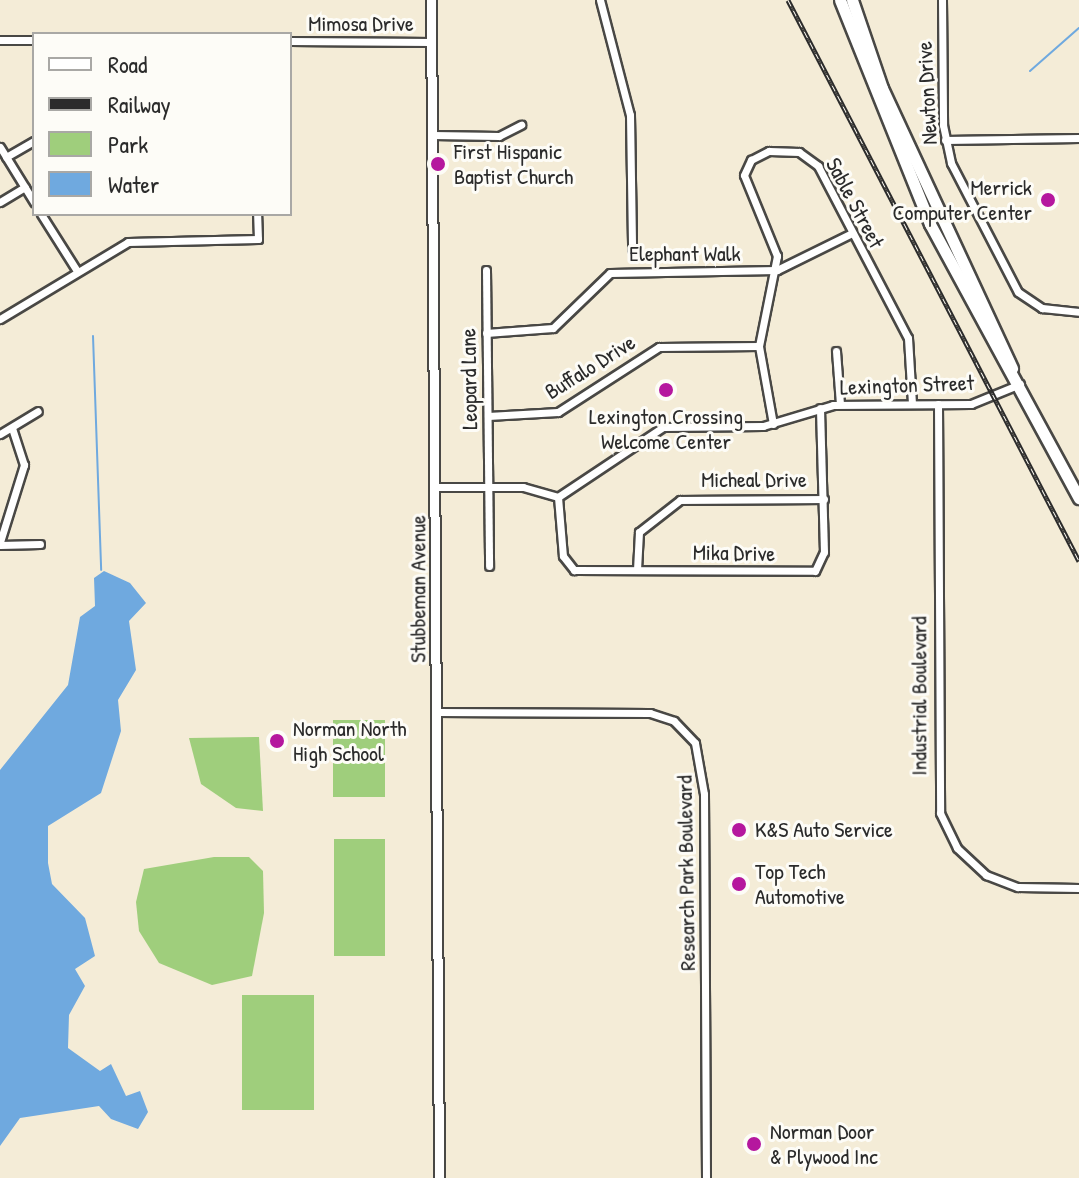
<!DOCTYPE html>
<style>
body{margin:0}
#map{position:relative;width:1079px;height:1178px;overflow:hidden;background:#f4ecd7;font-family:"Patrick Hand",sans-serif}
div>[style]{position:absolute}
.green>*{inset:0;background:#9fce7c;transform-origin:0 0}
.water>*{inset:0;background:#6fa9df}
.stream>*{height:2px;margin:-1px;padding:0 1px;transform-origin:1px;border-radius:1px;background:#6fa9df}
.roads{filter:drop-shadow(2px 0 #494845) drop-shadow(-2px 0 #494845) drop-shadow(0 2px #494845) drop-shadow(0 -2px #494845)}
.minor>*{height:7px;margin:-3.5px;padding:0 3.5px;transform-origin:3.5px;border-radius:3.5px;background:#fff}
.tertiary>*{height:9px;margin:-4.5px;padding:0 4.5px;transform-origin:4.5px;border-radius:4.5px;background:#fff}
.primary>*{height:11px;margin:-5.5px;padding:0 5.5px;transform-origin:5.5px;border-radius:5.5px;background:#fff}
.rail>*{height:5px;margin-top:-2.5px;transform-origin:0;background:repeating-linear-gradient(90deg,#fdfcf7 0 6px,#2b2b2b 0 12px);box-sizing:border-box;border-block:2px solid #2b2b2b}
.dots>*{width:22px;height:22px;translate:-50% -50%;box-sizing:border-box;border:4px solid #fdfcf7;border-radius:50%}
span{translate:-50% -50%;white-space:nowrap;text-align:center;line-height:1.15;-webkit-text-stroke:6px #fdfcf7;paint-order:stroke}
.street-label{font-size:22px;color:#2b2b2b}
.poi-label{font-size:22px;color:#2b2b2b}
.left{translate:0 -50%;text-align:left}
.right{translate:-100% -50%;text-align:right}
.legend{position:absolute;left:32px;top:32px;width:260px;height:184px;box-sizing:border-box;background:#fdfcf7;border:2px solid #a9a8a5;margin:0;padding:10px 14px;list-style:none;font-size:24px;color:#2b2b2b}
.legend li{display:flex;align-items:center;gap:16px;height:40px}
.legend b{width:40px;border:2px solid #a9a8a5}
</style>
<div id="map">
<div class="green">
<i style="left:333px;top:720px;width:52px;height:77px"></i>
<i style="clip-path:polygon(259px 737px,263px 811px,236px 808px,201px 784px,189px 738px)"></i>
<i style="left:334px;top:839px;width:51px;height:117px"></i>
<i style="clip-path:polygon(214px 857px,249px 857px,263px 871px,264px 913px,252px 976px,212px 985px,159px 963px,139px 931px,136px 902px,144px 869px)"></i>
<i style="left:314px;top:995px;width:115px;height:72px;rotate:90deg"></i>
</div>
<div class="water">
<i style="clip-path:polygon(104px 571px,130px 583px,146px 603px,129px 621px,136px 670px,118px 700px,121px 731px,101px 793px,48px 826px,48px 863px,52px 884px,85px 918px,95px 956px,75px 969px,85px 986px,69px 1015px,68px 1048px,100px 1071px,111px 1064px,126px 1096px,140px 1091px,148px 1112px,138px 1129px,111px 1119px,99px 1106px,20px 1118px,0 1146px,0 770px,68px 685px,80px 617px,95px 606px,94px 578px)"></i>
</div>
<div class="stream">
<i style="left:1030px;top:71px;width:65px;rotate:-41.3deg"></i>
<i style="left:93px;top:336px;width:234px;rotate:88deg"></i>
</div>
<div class="roads">
<div class="minor">
<i style="left:600px;top:0;width:119px;rotate:75.4deg"></i>
<i style="left:630px;top:115px;width:134px;rotate:89.1deg"></i>
<i style="left:942px;top:0;width:125px;rotate:89.5deg"></i>
<i style="left:943px;top:125px;width:39px;rotate:78deg"></i>
<i style="left:951px;top:163px;width:145px;rotate:62.6deg"></i>
<i style="left:1018px;top:292px;width:29px;rotate:34deg"></i>
<i style="left:1042px;top:308px;width:37px;rotate:6deg"></i>
<i style="left:0;top:40px;width:34px"></i>
<i style="left:290px;top:41px;width:141px;rotate:0.4deg"></i>
<i style="left:433px;top:135px;width:66px;rotate:0.9deg"></i>
<i style="left:499px;top:136px;width:25px;rotate:-27deg"></i>
<i style="left:945px;top:140px;width:134px;rotate:-0.9deg"></i>
<i style="left:0;top:147px;width:65px;rotate:58.3deg"></i>
<i style="left:6px;top:157px;width:32px;rotate:-30deg"></i>
<i style="left:0;top:202px;width:29px;rotate:-31deg"></i>
<i style="left:41px;top:214px;width:67px;rotate:57.7deg"></i>
<i style="left:486px;top:270px;width:296px;rotate:89.4deg"></i>
<i style="left:0;top:319px;width:149px;rotate:-31deg"></i>
<i style="left:128px;top:242px;width:130px;rotate:-1.3deg"></i>
<i style="left:258px;top:239px;width:25px;rotate:-92deg"></i>
<i style="left:486px;top:333px;width:67px;rotate:-4.3deg"></i>
<i style="left:553px;top:328px;width:79px;rotate:-44deg"></i>
<i style="left:610px;top:273px;width:167px;rotate:-1deg"></i>
<i style="left:777px;top:270px;width:84px;rotate:-26.3deg"></i>
<i style="left:836px;top:351px;width:53px;rotate:85.7deg"></i>
<i style="left:938px;top:404px;width:409px;rotate:89.7deg"></i>
<i style="left:940px;top:813px;width:39px;rotate:64deg"></i>
<i style="left:957px;top:848px;width:40px;rotate:43deg"></i>
<i style="left:986px;top:875px;width:34px;rotate:21deg"></i>
<i style="left:1018px;top:887px;width:61px;rotate:0.9deg"></i>
<i style="left:488px;top:416px;width:70px;rotate:-3.3deg"></i>
<i style="left:558px;top:412px;width:120px;rotate:-32.8deg"></i>
<i style="left:659px;top:347px;width:100px;rotate:-0.6deg"></i>
<i style="left:773px;top:424px;width:79px;rotate:-100.2deg"></i>
<i style="left:759px;top:346px;width:92px;rotate:-78.7deg"></i>
<i style="left:777px;top:256px;width:87px;rotate:-112.2deg"></i>
<i style="left:744px;top:175px;width:17px;rotate:-65deg"></i>
<i style="left:751px;top:160px;width:20px;rotate:-27deg"></i>
<i style="left:769px;top:151px;width:30px;rotate:2deg"></i>
<i style="left:799px;top:152px;width:24px;rotate:36deg"></i>
<i style="left:818px;top:166px;width:194px;rotate:62.4deg"></i>
<i style="left:908px;top:338px;width:66px;rotate:86.5deg"></i>
<i style="left:0;top:434px;width:44px;rotate:-31.2deg"></i>
<i style="left:435px;top:487px;width:88px"></i>
<i style="left:523px;top:487px;width:36px;rotate:16deg"></i>
<i style="left:558px;top:497px;width:126px;rotate:-33.7deg"></i>
<i style="left:663px;top:427px;width:100px;rotate:-0.6deg"></i>
<i style="left:763px;top:426px;width:73px;rotate:-16.7deg"></i>
<i style="left:833px;top:405px;width:138px;rotate:-0.4deg"></i>
<i style="left:971px;top:404px;width:53px;rotate:-22.2deg"></i>
<i style="left:558px;top:497px;width:59px;rotate:85.2deg"></i>
<i style="left:563px;top:556px;width:18px;rotate:52deg"></i>
<i style="left:574px;top:570px;width:241px;rotate:0.2deg"></i>
<i style="left:815px;top:571px;width:21px;rotate:-65deg"></i>
<i style="left:824px;top:552px;width:144px;rotate:-91.6deg"></i>
<i style="left:0;top:542px;width:81px;rotate:-72.7deg"></i>
<i style="left:24px;top:465px;width:39px;rotate:-108deg"></i>
<i style="left:0;top:545px;width:40px;rotate:-1.4deg"></i>
<i style="left:637px;top:570px;width:38px;rotate:-87deg"></i>
<i style="left:639px;top:532px;width:52px;rotate:-38deg"></i>
<i style="left:680px;top:500px;width:144px;rotate:-0.4deg"></i>
<i style="left:437px;top:712px;width:213px;rotate:0.3deg"></i>
<i style="left:650px;top:713px;width:25px;rotate:18deg"></i>
<i style="left:674px;top:721px;width:30px;rotate:46deg"></i>
<i style="left:695px;top:743px;width:52px;rotate:80deg"></i>
<i style="left:704px;top:794px;width:384px;rotate:89.7deg"></i>
</div>
<div class="tertiary">
<i style="left:431px;top:0;width:1178px;rotate:89.61deg"></i>
</div>
<div class="primary">
<i style="left:840px;top:0;width:241px;rotate:68.1deg"></i>
<i style="left:930px;top:224px;width:312px;rotate:61.5deg"></i>
<i style="left:852px;top:0;width:93px;rotate:71.2deg"></i>
<i style="left:882px;top:88px;width:309px;rotate:65.1deg"></i>
</div>
</div>
<div class="rail">
<i style="left:788px;top:0;width:632px;rotate:62.58deg"></i>
</div>
<div class="dots">
<i style="left:438px;top:164px;background:#b5179e"></i>
<i style="left:1048px;top:200px;background:#b5179e"></i>
<i style="left:666px;top:390px;background:#b5179e"></i>
<i style="left:277px;top:741px;background:#b5179e"></i>
<i style="left:739px;top:830px;background:#b5179e"></i>
<i style="left:739px;top:884px;background:#b5179e"></i>
<i style="left:754px;top:1144px;background:#b5179e"></i>
</div>
<div class="street-label">
<span style="left:361px;top:24px">Mimosa Drive</span>
<span style="left:927px;top:93px;rotate:-93deg">Newton Drive</span>
<span style="left:855px;top:203px;rotate:62deg">Sable Street</span>
<span style="left:685px;top:254px">Elephant Walk</span>
<span style="left:590px;top:367px;rotate:-32deg">Buffalo Drive</span>
<span style="left:469px;top:379px;rotate:-91deg">Leopard Lane</span>
<span style="left:907px;top:385px;rotate:-2deg">Lexington Street</span>
<span style="left:754px;top:480px">Micheal Drive</span>
<span style="left:734px;top:553px;rotate:1deg">Mika Drive</span>
<span style="left:418px;top:589px;rotate:-90deg">Stubbeman Avenue</span>
<span style="left:919px;top:696px;rotate:-90deg">Industrial Boulevard</span>
<span style="left:686px;top:873px;rotate:-91deg">Research Park Boulevard</span>
</div>
<div class="poi-label">
<span class="left" style="left:454px;top:164px">First Hispanic<br>Baptist Church</span>
<span class="right" style="left:1032px;top:200px">Merrick<br>Computer Center</span>
<span style="left:666px;top:429px">Lexington Crossing<br>Welcome Center</span>
<span class="left" style="left:293px;top:741px">Norman North<br>High School</span>
<span class="left" style="left:755px;top:830px">K&amp;S Auto Service</span>
<span class="left" style="left:755px;top:884px">Top Tech<br>Automotive</span>
<span class="left" style="left:770px;top:1144px">Norman Door<br>&amp; Plywood Inc</span>
</div>
<ul class="legend">
<li><b style="height:10px;background:#fff"></b>Road</li>
<li><b style="height:10px;background:#2b2b2b"></b>Railway</li>
<li><b style="height:22px;background:#9fce7c"></b>Park</li>
<li><b style="height:22px;background:#6fa9df"></b>Water</li>
</ul>
</div>
